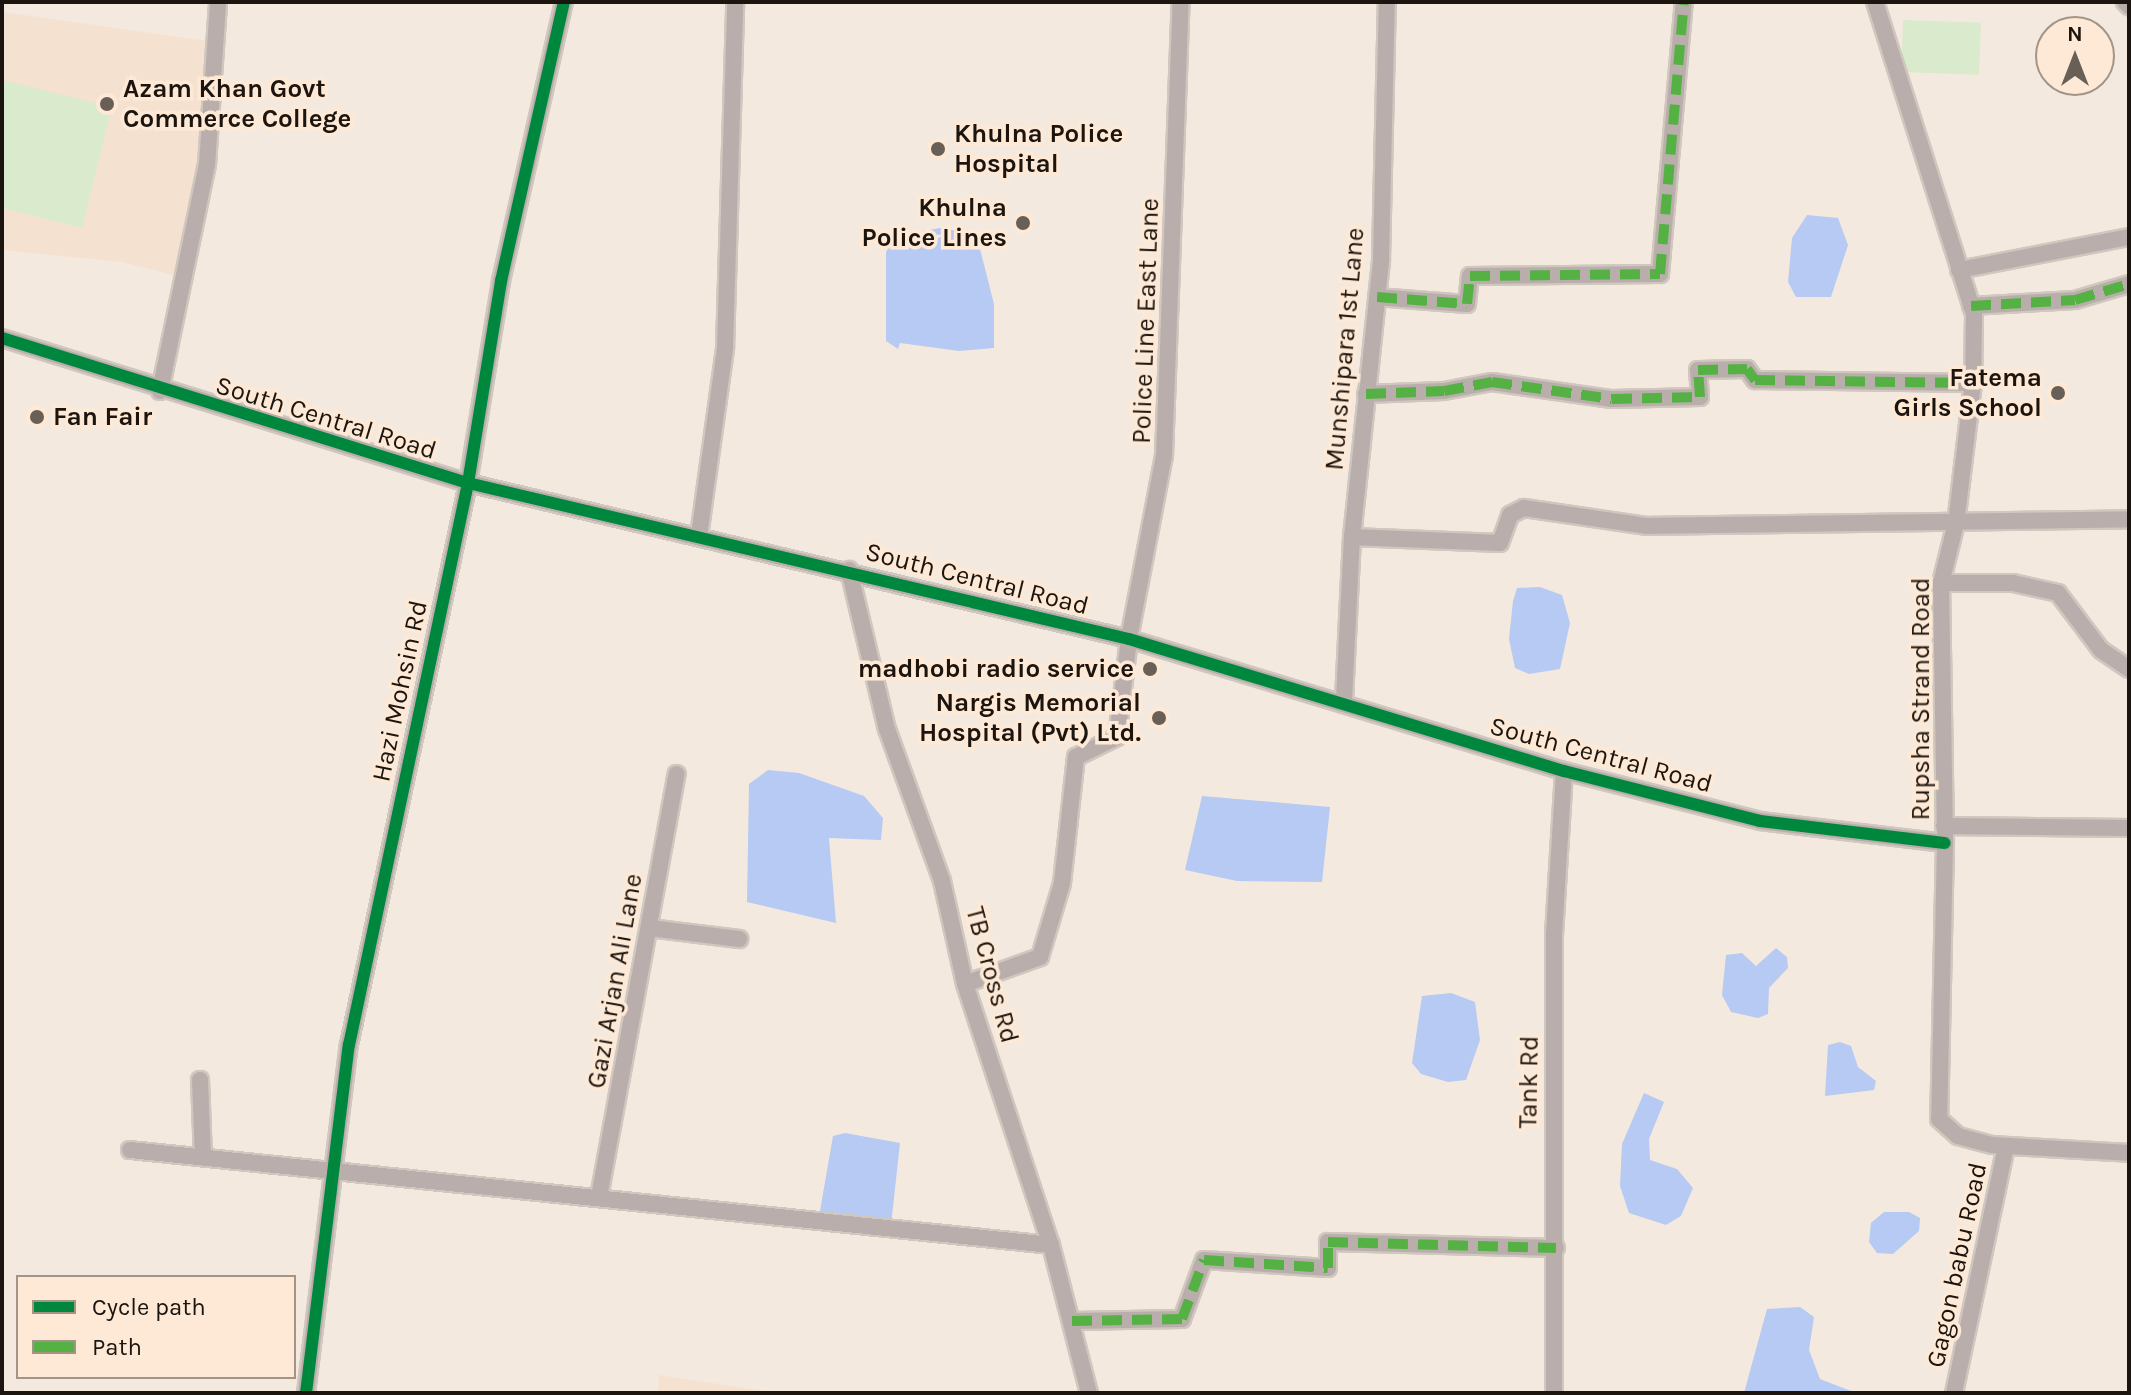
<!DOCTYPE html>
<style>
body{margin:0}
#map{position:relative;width:2131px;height:1395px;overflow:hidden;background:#f4e9de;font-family:Karla,sans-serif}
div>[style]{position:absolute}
.built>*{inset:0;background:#f5e1cf}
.green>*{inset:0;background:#d9ebcc;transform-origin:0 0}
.water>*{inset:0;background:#b6caf3}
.roads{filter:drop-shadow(2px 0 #d0c7bf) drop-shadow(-2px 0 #d0c7bf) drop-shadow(0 2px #d0c7bf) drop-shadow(0 -2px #d0c7bf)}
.minor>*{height:16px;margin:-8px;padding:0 8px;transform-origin:8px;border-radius:8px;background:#b9aeab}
.quiet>*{height:10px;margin-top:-5px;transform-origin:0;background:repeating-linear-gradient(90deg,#55b144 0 20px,transparent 0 30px)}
.cycleway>*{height:12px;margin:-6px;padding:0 6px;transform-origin:6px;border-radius:6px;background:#00873e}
.dots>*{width:22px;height:22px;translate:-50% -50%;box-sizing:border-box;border:4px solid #fde9d5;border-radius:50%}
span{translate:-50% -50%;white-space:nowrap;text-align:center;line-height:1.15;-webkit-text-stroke:7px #fde9d5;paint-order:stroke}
.poi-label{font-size:26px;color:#1c150f;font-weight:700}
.left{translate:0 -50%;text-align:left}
.right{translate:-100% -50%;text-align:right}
.street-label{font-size:26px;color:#1c150f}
.frame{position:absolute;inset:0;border:4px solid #1c150f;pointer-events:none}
.legend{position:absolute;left:16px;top:1275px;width:280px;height:104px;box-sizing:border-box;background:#fde9d5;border:2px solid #a39486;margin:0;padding:10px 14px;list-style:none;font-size:24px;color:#1c150f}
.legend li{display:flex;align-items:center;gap:16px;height:40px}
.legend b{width:40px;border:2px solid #a39486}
.north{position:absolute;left:2035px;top:16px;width:80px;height:80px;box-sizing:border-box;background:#fde9d5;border:2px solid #a39486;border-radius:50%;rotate:0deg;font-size:22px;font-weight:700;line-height:32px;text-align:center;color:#1c150f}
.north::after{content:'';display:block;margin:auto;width:28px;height:36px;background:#685f57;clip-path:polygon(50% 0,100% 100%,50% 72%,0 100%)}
</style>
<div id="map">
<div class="built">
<i style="clip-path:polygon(2px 12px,215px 42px,207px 165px,182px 277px,122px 262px,2px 250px)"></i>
<i style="clip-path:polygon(659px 1375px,778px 1393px,658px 1393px)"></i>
</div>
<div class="green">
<i style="left:1903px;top:20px;width:78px;height:52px;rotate:2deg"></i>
<i style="clip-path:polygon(2px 80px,112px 107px,82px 228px,2px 208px)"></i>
</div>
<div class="water">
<i style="clip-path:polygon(1807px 215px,1838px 218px,1848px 245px,1831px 297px,1796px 297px,1788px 282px,1792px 238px)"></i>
<i style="clip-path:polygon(940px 228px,964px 232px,980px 249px,994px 304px,994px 348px,959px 351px,900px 343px,898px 349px,886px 341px,886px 252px,894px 238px,914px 242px,923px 231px)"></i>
<i style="clip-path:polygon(1540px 587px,1562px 595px,1570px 623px,1560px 669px,1529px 674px,1515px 668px,1509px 639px,1513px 601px,1517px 588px)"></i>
<i style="clip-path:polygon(768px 770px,799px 773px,864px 796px,883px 818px,881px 840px,829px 838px,836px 923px,747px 902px,749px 784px)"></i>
<i style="clip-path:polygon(1202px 796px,1330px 807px,1322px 882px,1237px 881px,1185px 870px)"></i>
<i style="clip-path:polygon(1776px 948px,1787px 957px,1788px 968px,1769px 988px,1768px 1014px,1758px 1018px,1731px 1012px,1722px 995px,1726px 955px,1742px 953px,1756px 966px)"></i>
<i style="clip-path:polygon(1451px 993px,1475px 1002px,1480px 1040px,1466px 1080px,1448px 1082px,1421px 1074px,1412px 1063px,1422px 996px)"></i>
<i style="clip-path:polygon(1840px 1042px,1851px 1046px,1858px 1067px,1876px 1081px,1874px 1090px,1825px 1096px,1828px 1045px)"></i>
<i style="clip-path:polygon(1644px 1093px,1664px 1102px,1649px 1139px,1650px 1160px,1677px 1169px,1693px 1188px,1681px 1216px,1666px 1225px,1629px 1213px,1620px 1186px,1622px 1144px)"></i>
<i style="clip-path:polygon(845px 1133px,900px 1143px,891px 1225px,820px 1211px,833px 1136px)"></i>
<i style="clip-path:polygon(1884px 1212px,1909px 1212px,1920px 1218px,1919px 1231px,1893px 1254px,1877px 1253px,1869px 1242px,1871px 1223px)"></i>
<i style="clip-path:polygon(1800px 1307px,1814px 1317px,1809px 1350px,1820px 1379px,1856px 1393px,1744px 1393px,1767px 1309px)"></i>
</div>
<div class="roads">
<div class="minor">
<i style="left:1875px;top:2px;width:328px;rotate:72.4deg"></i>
<i style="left:1974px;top:315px;width:68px;rotate:90.8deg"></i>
<i style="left:1973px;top:383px;width:141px;rotate:96.9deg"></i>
<i style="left:1956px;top:523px;width:62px;rotate:104deg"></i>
<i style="left:1941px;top:583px;width:260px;rotate:89.1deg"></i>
<i style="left:1945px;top:843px;width:276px;rotate:91.2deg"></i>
<i style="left:1939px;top:1119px;width:25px;rotate:42deg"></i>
<i style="left:1958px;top:1136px;width:35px;rotate:15deg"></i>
<i style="left:1992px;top:1145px;width:137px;rotate:3.3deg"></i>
<i style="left:2125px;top:2px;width:6px;rotate:45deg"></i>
<i style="left:1959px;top:270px;width:173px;rotate:-11deg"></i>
<i style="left:1377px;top:297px;width:90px;rotate:4.4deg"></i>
<i style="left:1467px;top:304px;width:28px;rotate:-84deg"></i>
<i style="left:1470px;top:276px;width:190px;rotate:-0.6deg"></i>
<i style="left:1660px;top:274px;width:273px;rotate:-85deg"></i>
<i style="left:1971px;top:306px;width:104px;rotate:-3.3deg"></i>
<i style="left:2075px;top:300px;width:56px;rotate:-16.5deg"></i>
<i style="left:2px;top:338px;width:488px;rotate:17.3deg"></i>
<i style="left:468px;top:483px;width:679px;rotate:13.28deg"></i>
<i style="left:1129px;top:639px;width:455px;rotate:16.9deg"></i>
<i style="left:1564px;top:771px;width:202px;rotate:14.3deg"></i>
<i style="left:1760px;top:821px;width:186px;rotate:6.8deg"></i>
<i style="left:160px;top:391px;width:231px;rotate:-78.3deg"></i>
<i style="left:207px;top:165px;width:163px;rotate:-86.1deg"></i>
<i style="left:1366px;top:394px;width:78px;rotate:-2.2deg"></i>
<i style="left:1444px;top:391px;width:49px;rotate:-10.6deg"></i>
<i style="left:1492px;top:382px;width:121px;rotate:8.1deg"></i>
<i style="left:1612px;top:399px;width:88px;rotate:-1.3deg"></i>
<i style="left:1700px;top:397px;width:27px;rotate:-94deg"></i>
<i style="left:1698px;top:370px;width:49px;rotate:-1.2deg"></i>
<i style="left:1747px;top:369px;width:14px;rotate:54deg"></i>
<i style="left:1755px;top:380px;width:218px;rotate:0.8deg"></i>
<i style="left:699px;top:536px;width:190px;rotate:-82.1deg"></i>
<i style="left:725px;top:348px;width:346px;rotate:-88.3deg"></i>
<i style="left:1352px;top:537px;width:148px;rotate:2.3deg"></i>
<i style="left:1500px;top:543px;width:30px;rotate:-70deg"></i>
<i style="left:1510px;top:515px;width:16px;rotate:-27deg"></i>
<i style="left:1524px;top:508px;width:125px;rotate:8.3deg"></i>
<i style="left:1648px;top:526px;width:481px;rotate:-0.8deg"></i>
<i style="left:849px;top:570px;width:163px;rotate:76.6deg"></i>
<i style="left:887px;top:729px;width:162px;rotate:70.1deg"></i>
<i style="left:942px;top:881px;width:106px;rotate:77.4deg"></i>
<i style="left:965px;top:984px;width:275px;rotate:71.8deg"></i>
<i style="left:1051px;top:1245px;width:153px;rotate:75.6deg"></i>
<i style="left:1941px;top:583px;width:72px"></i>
<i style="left:2013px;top:583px;width:46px;rotate:12.5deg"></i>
<i style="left:2058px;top:593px;width:71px;rotate:53deg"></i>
<i style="left:2101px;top:650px;width:34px;rotate:34deg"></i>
<i style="left:1344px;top:700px;width:163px;rotate:-87.2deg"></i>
<i style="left:1352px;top:537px;width:280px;rotate:-84deg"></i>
<i style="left:1381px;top:259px;width:257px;rotate:-88.7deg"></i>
<i style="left:1944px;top:826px;width:185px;rotate:0.6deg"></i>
<i style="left:649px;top:928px;width:91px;rotate:7deg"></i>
<i style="left:965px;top:984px;width:80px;rotate:-19.8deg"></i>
<i style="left:1040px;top:957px;width:77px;rotate:-73.4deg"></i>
<i style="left:1062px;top:883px;width:127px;rotate:-83.7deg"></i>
<i style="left:1076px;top:757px;width:46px;rotate:-26deg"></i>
<i style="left:1117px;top:737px;width:99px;rotate:-83deg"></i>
<i style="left:1129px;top:639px;width:186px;rotate:-79.2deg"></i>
<i style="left:1164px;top:456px;width:454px;rotate:-87.9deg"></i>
<i style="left:200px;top:1080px;width:77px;rotate:87.8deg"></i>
<i style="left:130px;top:1150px;width:926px;rotate:5.89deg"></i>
<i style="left:599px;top:1197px;width:430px;rotate:-79.6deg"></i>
<i style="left:1072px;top:1321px;width:110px;rotate:-1deg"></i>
<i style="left:1182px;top:1319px;width:63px;rotate:-69.6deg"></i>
<i style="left:1204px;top:1260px;width:124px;rotate:3.7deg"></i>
<i style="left:1328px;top:1268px;width:26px;rotate:-90deg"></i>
<i style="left:1328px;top:1242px;width:228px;rotate:1.5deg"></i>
<i style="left:306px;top:1393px;width:351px;rotate:-83deg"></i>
<i style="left:349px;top:1045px;width:574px;rotate:-78.04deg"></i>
<i style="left:468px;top:483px;width:205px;rotate:-80.7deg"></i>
<i style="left:501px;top:281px;width:286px;rotate:-77.3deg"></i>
<i style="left:1554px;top:1393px;width:458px;rotate:-90deg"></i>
<i style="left:1554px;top:935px;width:164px;rotate:-86.5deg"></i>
<i style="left:1954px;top:1393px;width:251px;rotate:-78.1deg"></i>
</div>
</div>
<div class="quiet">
<i style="left:1377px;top:297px;width:90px;rotate:4.4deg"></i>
<i style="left:1467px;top:304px;width:28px;rotate:-84deg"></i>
<i style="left:1470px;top:276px;width:190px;rotate:-0.6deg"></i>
<i style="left:1660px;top:274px;width:273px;rotate:-85deg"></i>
<i style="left:1971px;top:306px;width:104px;rotate:-3.3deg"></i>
<i style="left:2075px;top:300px;width:56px;rotate:-16.5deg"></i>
<i style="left:1366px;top:394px;width:78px;rotate:-2.2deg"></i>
<i style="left:1444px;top:391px;width:49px;rotate:-10.6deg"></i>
<i style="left:1492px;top:382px;width:121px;rotate:8.1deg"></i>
<i style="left:1612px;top:399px;width:88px;rotate:-1.3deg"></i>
<i style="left:1700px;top:397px;width:27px;rotate:-94deg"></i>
<i style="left:1698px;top:370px;width:49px;rotate:-1.2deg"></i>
<i style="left:1747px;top:369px;width:14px;rotate:54deg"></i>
<i style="left:1755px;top:380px;width:218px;rotate:0.8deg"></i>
<i style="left:1072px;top:1321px;width:110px;rotate:-1deg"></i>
<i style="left:1182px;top:1319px;width:63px;rotate:-69.6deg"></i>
<i style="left:1204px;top:1260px;width:124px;rotate:3.7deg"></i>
<i style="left:1328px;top:1268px;width:26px;rotate:-90deg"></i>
<i style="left:1328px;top:1242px;width:228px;rotate:1.5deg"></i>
</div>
<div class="cycleway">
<i style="left:2px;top:338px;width:488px;rotate:17.3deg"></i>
<i style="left:468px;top:483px;width:679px;rotate:13.28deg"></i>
<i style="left:1129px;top:639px;width:455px;rotate:16.9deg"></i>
<i style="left:1564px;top:771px;width:202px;rotate:14.3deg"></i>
<i style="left:1760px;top:821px;width:186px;rotate:6.8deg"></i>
<i style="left:306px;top:1393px;width:351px;rotate:-83deg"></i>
<i style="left:349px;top:1045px;width:574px;rotate:-78.04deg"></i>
<i style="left:468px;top:483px;width:205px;rotate:-80.7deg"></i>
<i style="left:501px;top:281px;width:286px;rotate:-77.3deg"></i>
</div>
<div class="dots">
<i style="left:107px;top:104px;background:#685f57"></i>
<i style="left:938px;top:149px;background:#685f57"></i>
<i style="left:1023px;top:223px;background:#685f57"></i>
<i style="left:2058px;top:393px;background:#685f57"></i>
<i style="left:37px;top:417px;background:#685f57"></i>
<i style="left:1150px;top:669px;background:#685f57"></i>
<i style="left:1159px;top:718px;background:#685f57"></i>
</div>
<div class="poi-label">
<span class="left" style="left:123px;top:104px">Azam Khan Govt<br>Commerce College</span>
<span class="left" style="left:954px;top:149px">Khulna Police<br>Hospital</span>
<span class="right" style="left:1007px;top:223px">Khulna<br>Police Lines</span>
<span class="right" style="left:2042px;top:393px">Fatema<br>Girls School</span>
<span class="left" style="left:53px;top:417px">Fan Fair</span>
<span class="right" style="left:1134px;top:669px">madhobi radio service</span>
<span class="right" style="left:1141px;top:718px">Nargis Memorial<br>Hospital (Pvt) Ltd.</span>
</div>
<div class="street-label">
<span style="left:1146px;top:321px;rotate:-88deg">Police Line East Lane</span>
<span style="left:1345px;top:349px;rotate:-85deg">Munshipara 1st Lane</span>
<span style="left:326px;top:418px;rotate:17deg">South Central Road</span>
<span style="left:977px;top:579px;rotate:14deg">South Central Road</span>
<span style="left:400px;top:691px;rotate:-78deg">Hazi Mohsin Rd</span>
<span style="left:1921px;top:699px;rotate:-90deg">Rupsha Strand Road</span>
<span style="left:1601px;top:755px;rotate:15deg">South Central Road</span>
<span style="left:992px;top:975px;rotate:75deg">TB Cross Rd</span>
<span style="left:615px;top:981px;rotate:-80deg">Gazi Arjan Ali Lane</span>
<span style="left:1529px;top:1082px;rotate:-89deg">Tank Rd</span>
<span style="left:1957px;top:1265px;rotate:-78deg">Gagon babu Road</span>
</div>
<div class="frame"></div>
<ul class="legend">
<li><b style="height:10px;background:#00873e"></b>Cycle path</li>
<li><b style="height:10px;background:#55b144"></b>Path</li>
</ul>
<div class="north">N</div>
</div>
